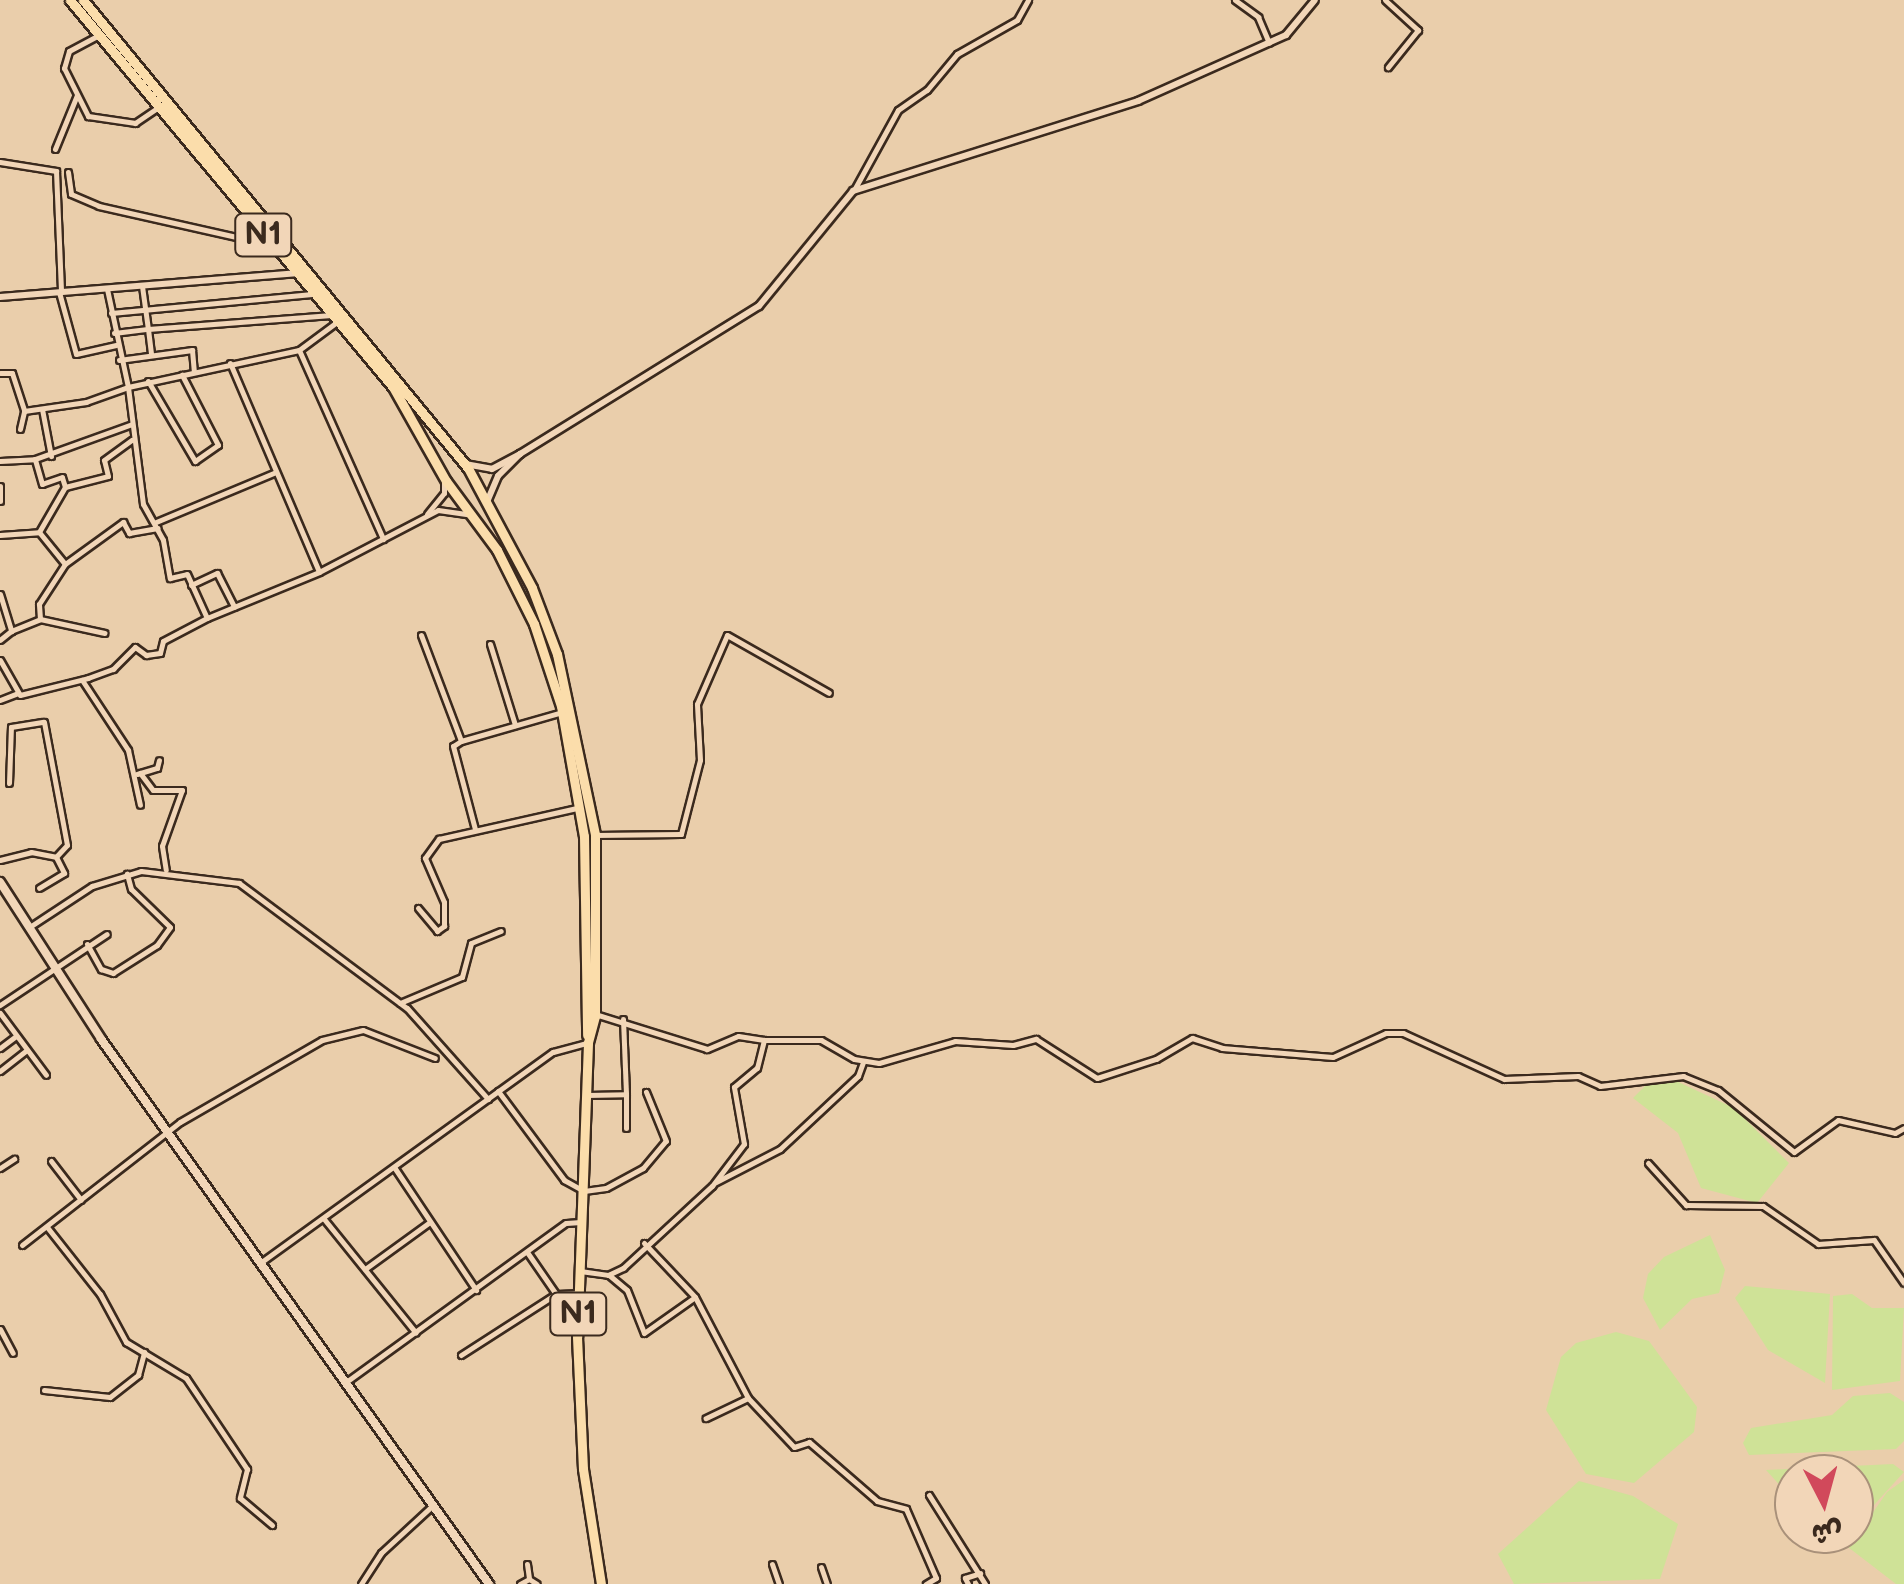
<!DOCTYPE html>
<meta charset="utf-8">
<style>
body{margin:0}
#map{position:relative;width:1904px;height:1584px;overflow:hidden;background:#eaceab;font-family:"Balsamiq Sans","Playpen Sans Arabic",sans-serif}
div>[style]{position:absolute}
.green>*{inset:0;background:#cfe297}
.roads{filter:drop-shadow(2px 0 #3b2a1e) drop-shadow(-2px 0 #3b2a1e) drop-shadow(0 2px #3b2a1e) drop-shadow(0 -2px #3b2a1e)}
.minor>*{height:5px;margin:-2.5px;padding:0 2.5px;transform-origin:2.5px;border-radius:2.5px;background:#f2d6b8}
.tertiary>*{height:6px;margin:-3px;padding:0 3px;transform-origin:3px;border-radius:3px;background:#f2d6b8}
.secondary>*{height:8px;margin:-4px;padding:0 4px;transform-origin:4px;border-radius:4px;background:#f2d6b8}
.trunk>*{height:9px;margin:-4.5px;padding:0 4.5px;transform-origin:4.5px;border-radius:4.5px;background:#fbddab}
span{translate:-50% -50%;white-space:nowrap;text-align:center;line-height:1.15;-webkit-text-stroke:8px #f2d6b8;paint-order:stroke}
.shield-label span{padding:2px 8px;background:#f2d6b8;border:2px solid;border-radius:8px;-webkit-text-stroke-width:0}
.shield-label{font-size:32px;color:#3b2a1e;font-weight:700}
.north{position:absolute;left:1774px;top:1454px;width:100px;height:100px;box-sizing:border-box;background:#f2d6b8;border:2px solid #a9917a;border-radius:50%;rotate:174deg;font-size:28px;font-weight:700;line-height:40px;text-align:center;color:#3b2a1e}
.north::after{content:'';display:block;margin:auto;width:35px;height:45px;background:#d1495b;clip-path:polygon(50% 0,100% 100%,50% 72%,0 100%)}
</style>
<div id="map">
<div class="green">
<i style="clip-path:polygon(1674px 1080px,1734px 1108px,1789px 1163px,1757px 1203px,1701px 1188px,1678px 1133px,1633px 1098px,1647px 1084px)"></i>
<i style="clip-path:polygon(1710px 1235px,1725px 1270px,1719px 1293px,1692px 1299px,1660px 1330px,1643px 1298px,1648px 1274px,1664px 1257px)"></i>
<i style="clip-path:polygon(1745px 1286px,1830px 1294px,1825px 1383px,1768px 1350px,1735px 1298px)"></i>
<i style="clip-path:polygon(1852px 1294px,1872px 1308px,1904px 1308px,1900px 1381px,1832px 1390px,1833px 1296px)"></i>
<i style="clip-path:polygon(1616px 1332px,1649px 1341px,1697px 1407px,1694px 1432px,1634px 1483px,1586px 1474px,1546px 1410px,1561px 1357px,1576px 1343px)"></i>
<i style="clip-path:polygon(1890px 1393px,1904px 1402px,1904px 1441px,1896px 1449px,1749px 1455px,1743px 1443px,1751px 1428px,1832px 1415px,1853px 1396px)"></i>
<i style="clip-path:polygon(1893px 1464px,1904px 1472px,1854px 1527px,1854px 1474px,1794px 1474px,1794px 1501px,1766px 1470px)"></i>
<i style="clip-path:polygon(1904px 1480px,1904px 1584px,1896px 1584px,1831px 1534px,1847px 1534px,1842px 1541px,1863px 1527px,1887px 1492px)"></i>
<i style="clip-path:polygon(1579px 1481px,1633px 1496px,1678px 1524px,1660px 1579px,1514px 1584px,1498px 1554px)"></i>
</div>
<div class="roads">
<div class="minor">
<i style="left:1235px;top:0;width:29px;rotate:36deg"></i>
<i style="left:1258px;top:17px;width:28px;rotate:67deg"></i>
<i style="left:1385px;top:0;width:45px;rotate:42.3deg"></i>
<i style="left:1418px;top:30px;width:48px;rotate:129deg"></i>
<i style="left:99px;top:35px;width:34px;rotate:152deg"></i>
<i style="left:69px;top:51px;width:18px;rotate:106deg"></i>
<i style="left:64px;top:68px;width:54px;rotate:63.4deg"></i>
<i style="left:88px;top:116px;width:48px;rotate:8.5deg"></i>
<i style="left:135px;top:123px;width:29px;rotate:-34deg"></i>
<i style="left:55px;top:149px;width:58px;rotate:-67.8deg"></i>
<i style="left:0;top:162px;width:57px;rotate:9.1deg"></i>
<i style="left:56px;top:171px;width:121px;rotate:87.6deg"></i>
<i style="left:68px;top:172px;width:22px;rotate:82deg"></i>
<i style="left:71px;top:194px;width:30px;rotate:23deg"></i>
<i style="left:99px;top:206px;width:177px;rotate:12.7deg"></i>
<i style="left:854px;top:190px;width:91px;rotate:-61.2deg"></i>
<i style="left:898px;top:110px;width:35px;rotate:-35deg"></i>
<i style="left:927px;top:90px;width:47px;rotate:-50.2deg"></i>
<i style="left:957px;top:54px;width:69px;rotate:-29.5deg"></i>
<i style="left:1017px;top:20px;width:23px;rotate:-61deg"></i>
<i style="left:142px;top:286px;width:43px;rotate:82.1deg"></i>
<i style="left:148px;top:329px;width:184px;rotate:-4.4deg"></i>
<i style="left:107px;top:289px;width:100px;rotate:77.9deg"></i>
<i style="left:128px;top:387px;width:175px;rotate:-12.2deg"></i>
<i style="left:299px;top:350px;width:47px;rotate:-36.4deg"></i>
<i style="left:59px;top:292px;width:64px;rotate:74.7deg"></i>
<i style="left:76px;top:354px;width:41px;rotate:-12.7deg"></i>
<i style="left:111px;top:313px;width:202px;rotate:-5.4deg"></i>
<i style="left:114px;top:333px;width:34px;rotate:-7deg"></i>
<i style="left:148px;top:329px;width:26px;rotate:83deg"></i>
<i style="left:299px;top:350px;width:207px;rotate:66deg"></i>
<i style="left:119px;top:360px;width:74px;rotate:-7.8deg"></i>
<i style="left:192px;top:350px;width:21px;rotate:85deg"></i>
<i style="left:230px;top:363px;width:227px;rotate:66.9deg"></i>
<i style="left:0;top:373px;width:12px"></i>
<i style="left:12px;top:373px;width:40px;rotate:72deg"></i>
<i style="left:24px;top:411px;width:63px;rotate:-8.3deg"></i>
<i style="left:86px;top:402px;width:45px;rotate:-19.7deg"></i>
<i style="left:128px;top:387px;width:118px;rotate:82.7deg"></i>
<i style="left:143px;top:504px;width:41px;rotate:60.9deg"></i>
<i style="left:163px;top:540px;width:39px;rotate:80deg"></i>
<i style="left:170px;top:578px;width:17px;rotate:-13deg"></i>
<i style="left:187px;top:574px;width:48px;rotate:65.6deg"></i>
<i style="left:148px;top:381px;width:93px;rotate:59.6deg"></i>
<i style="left:195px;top:461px;width:28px;rotate:-35deg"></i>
<i style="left:218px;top:445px;width:79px;rotate:-117.2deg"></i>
<i style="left:42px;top:409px;width:48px;rotate:79.2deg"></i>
<i style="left:20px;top:429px;width:18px;rotate:-77deg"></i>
<i style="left:0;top:461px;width:35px;rotate:-3deg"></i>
<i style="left:0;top:486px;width:15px;rotate:90deg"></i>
<i style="left:65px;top:487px;width:44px;rotate:-14.3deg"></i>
<i style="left:108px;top:476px;width:16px;rotate:-104deg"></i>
<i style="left:104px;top:460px;width:34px;rotate:-36deg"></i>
<i style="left:427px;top:514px;width:27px;rotate:-51deg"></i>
<i style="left:444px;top:493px;width:12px;rotate:-90deg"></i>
<i style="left:156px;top:522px;width:128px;rotate:-22.6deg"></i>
<i style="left:39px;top:532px;width:41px;rotate:50.9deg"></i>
<i style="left:65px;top:564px;width:72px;rotate:-35.9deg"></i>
<i style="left:123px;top:522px;width:13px;rotate:61deg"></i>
<i style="left:129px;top:533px;width:29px;rotate:-10deg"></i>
<i style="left:0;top:535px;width:39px;rotate:-4deg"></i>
<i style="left:39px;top:532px;width:52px;rotate:-60deg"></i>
<i style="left:65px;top:487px;width:10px;rotate:-107deg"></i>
<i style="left:62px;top:477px;width:21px;rotate:161deg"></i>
<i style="left:42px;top:484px;width:26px;rotate:-106deg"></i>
<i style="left:35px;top:459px;width:103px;rotate:-19.8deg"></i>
<i style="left:191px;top:585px;width:29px;rotate:-25deg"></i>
<i style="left:217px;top:573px;width:38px;rotate:63deg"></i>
<i style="left:0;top:594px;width:39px;rotate:73deg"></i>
<i style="left:11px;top:631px;width:14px;rotate:141deg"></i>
<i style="left:40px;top:619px;width:66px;rotate:12.3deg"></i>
<i style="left:11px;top:631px;width:31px;rotate:-22deg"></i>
<i style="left:40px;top:619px;width:15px;rotate:-94deg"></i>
<i style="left:39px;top:604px;width:48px;rotate:-57deg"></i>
<i style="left:421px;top:635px;width:113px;rotate:69.3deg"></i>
<i style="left:461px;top:741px;width:9px;rotate:148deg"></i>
<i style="left:453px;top:746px;width:86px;rotate:75.2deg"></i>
<i style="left:490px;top:644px;width:85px;rotate:72.8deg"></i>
<i style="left:0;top:660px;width:40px;rotate:60.3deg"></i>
<i style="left:20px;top:695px;width:70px;rotate:-14deg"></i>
<i style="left:88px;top:678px;width:27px;rotate:-20deg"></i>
<i style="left:113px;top:669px;width:31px;rotate:-45deg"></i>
<i style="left:135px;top:647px;width:14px;rotate:36deg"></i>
<i style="left:146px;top:655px;width:14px;rotate:-8deg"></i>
<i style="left:160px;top:653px;width:12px;rotate:-76deg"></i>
<i style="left:163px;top:641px;width:50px;rotate:-27.6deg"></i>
<i style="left:207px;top:618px;width:121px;rotate:-22.3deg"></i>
<i style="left:319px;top:572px;width:134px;rotate:-27.5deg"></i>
<i style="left:438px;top:510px;width:30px;rotate:8deg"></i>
<i style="left:82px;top:680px;width:84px;rotate:56.7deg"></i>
<i style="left:128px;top:750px;width:56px;rotate:77.7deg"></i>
<i style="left:0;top:700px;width:17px;rotate:-21deg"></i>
<i style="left:461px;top:741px;width:105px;rotate:-16deg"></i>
<i style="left:140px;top:773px;width:21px;rotate:53deg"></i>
<i style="left:153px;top:790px;width:29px"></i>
<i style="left:182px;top:790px;width:59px;rotate:109.7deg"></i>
<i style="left:162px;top:846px;width:24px;rotate:81deg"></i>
<i style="left:137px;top:774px;width:21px;rotate:-17deg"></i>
<i style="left:157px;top:768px;width:8px;rotate:-76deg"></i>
<i style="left:9px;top:783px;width:56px;rotate:-88deg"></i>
<i style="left:11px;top:727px;width:33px;rotate:-9deg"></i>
<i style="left:44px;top:722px;width:125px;rotate:79.4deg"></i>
<i style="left:67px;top:845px;width:16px;rotate:133deg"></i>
<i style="left:595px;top:835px;width:86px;rotate:-0.7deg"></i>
<i style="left:681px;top:834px;width:76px;rotate:-75.6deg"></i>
<i style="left:700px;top:760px;width:56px;rotate:-93.1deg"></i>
<i style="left:697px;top:704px;width:75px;rotate:-66.5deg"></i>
<i style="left:727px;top:635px;width:117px;rotate:29.6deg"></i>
<i style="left:0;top:860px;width:32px;rotate:-14deg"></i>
<i style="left:31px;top:852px;width:25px;rotate:11deg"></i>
<i style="left:56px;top:857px;width:18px;rotate:63deg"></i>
<i style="left:64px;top:873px;width:29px;rotate:149deg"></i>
<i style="left:418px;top:908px;width:30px;rotate:50deg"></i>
<i style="left:437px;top:931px;width:9px;rotate:-36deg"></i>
<i style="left:444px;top:926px;width:24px;rotate:-90deg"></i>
<i style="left:444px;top:902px;width:48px;rotate:-113.4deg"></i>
<i style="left:425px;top:858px;width:24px;rotate:-54deg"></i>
<i style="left:439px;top:839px;width:141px;rotate:-12.7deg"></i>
<i style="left:31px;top:926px;width:73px;rotate:-33.3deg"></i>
<i style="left:92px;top:886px;width:51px;rotate:-17deg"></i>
<i style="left:141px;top:871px;width:99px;rotate:7deg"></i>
<i style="left:239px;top:883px;width:209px;rotate:36.7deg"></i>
<i style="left:407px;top:1008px;width:122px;rotate:48.3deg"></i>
<i style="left:87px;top:944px;width:29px;rotate:61deg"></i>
<i style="left:101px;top:969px;width:13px;rotate:18deg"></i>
<i style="left:113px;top:973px;width:52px;rotate:-32.5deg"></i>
<i style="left:157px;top:945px;width:22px;rotate:-54deg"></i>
<i style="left:170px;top:927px;width:54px;rotate:-135.7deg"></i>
<i style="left:131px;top:889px;width:16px;rotate:-105deg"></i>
<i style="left:400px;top:1003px;width:67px;rotate:-22.8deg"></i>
<i style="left:462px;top:977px;width:35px;rotate:-75deg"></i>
<i style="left:471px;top:943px;width:32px;rotate:-22deg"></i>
<i style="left:0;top:1005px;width:128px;rotate:-33.6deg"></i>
<i style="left:0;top:1013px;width:77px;rotate:53.4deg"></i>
<i style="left:623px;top:1019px;width:75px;rotate:87.7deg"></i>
<i style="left:764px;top:1040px;width:57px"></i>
<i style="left:821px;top:1040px;width:38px;rotate:30deg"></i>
<i style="left:854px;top:1059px;width:25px;rotate:9deg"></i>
<i style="left:879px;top:1063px;width:79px;rotate:-16.1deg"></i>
<i style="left:955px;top:1041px;width:58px;rotate:3.9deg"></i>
<i style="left:1013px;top:1045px;width:24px;rotate:-15deg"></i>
<i style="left:1036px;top:1039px;width:72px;rotate:32.6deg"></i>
<i style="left:1097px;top:1078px;width:62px;rotate:-17.9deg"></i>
<i style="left:1156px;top:1059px;width:42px;rotate:-30.3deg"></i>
<i style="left:1192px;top:1038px;width:32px;rotate:18deg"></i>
<i style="left:1222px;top:1048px;width:111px;rotate:4.6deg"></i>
<i style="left:1333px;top:1057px;width:58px;rotate:-24.4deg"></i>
<i style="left:1386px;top:1033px;width:17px"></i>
<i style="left:1403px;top:1033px;width:111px;rotate:24.5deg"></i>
<i style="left:1504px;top:1079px;width:74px;rotate:-2.3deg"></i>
<i style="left:1578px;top:1076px;width:24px;rotate:24deg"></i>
<i style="left:1600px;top:1086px;width:84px;rotate:-6.9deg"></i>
<i style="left:1683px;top:1076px;width:38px;rotate:22deg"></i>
<i style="left:1718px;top:1090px;width:98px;rotate:39.2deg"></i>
<i style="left:1794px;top:1152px;width:54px;rotate:-36deg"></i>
<i style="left:1838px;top:1120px;width:58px;rotate:12.8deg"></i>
<i style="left:1895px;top:1133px;width:10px;rotate:-29deg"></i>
<i style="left:0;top:1048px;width:20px;rotate:-37deg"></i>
<i style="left:0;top:1071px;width:34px;rotate:-38deg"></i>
<i style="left:498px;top:1091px;width:111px;rotate:53.4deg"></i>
<i style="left:564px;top:1180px;width:23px;rotate:29deg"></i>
<i style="left:584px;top:1191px;width:22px;rotate:-8deg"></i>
<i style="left:606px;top:1188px;width:42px;rotate:-28.4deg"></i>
<i style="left:643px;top:1168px;width:35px;rotate:-50deg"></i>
<i style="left:666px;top:1141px;width:53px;rotate:-112.2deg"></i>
<i style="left:587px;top:1095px;width:39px;rotate:-1deg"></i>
<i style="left:626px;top:1094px;width:34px;rotate:90deg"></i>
<i style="left:51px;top:1161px;width:49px;rotate:52.4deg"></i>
<i style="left:1648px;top:1163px;width:57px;rotate:47.9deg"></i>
<i style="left:1686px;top:1205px;width:77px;rotate:0.7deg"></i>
<i style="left:1763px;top:1206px;width:67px;rotate:34.6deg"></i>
<i style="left:1818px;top:1244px;width:56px;rotate:-4.1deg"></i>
<i style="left:1874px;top:1240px;width:52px;rotate:55.1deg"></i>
<i style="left:394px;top:1167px;width:148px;rotate:56.3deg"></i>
<i style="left:0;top:1168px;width:17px;rotate:-33deg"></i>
<i style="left:716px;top:1182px;width:72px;rotate:-27.3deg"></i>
<i style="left:780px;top:1149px;width:107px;rotate:-43.1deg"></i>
<i style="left:858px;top:1076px;width:15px;rotate:-70deg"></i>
<i style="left:324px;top:1219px;width:146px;rotate:51.1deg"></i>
<i style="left:47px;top:1227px;width:85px;rotate:51.7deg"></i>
<i style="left:100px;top:1294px;width:55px;rotate:61.6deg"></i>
<i style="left:126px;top:1342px;width:70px;rotate:31deg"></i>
<i style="left:186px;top:1378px;width:110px;rotate:56.2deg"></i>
<i style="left:247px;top:1469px;width:30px;rotate:104deg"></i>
<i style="left:240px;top:1498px;width:42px;rotate:40.2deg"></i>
<i style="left:644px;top:1243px;width:74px;rotate:46.6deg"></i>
<i style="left:695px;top:1297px;width:114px;rotate:62.3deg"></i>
<i style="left:748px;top:1398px;width:47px;rotate:154.5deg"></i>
<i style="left:22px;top:1245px;width:200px;rotate:-37.9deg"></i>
<i style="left:180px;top:1122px;width:164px;rotate:-30deg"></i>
<i style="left:322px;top:1040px;width:42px;rotate:-13.7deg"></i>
<i style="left:363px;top:1030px;width:77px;rotate:21.3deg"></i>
<i style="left:527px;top:1252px;width:51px;rotate:55.4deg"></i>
<i style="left:260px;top:1263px;width:361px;rotate:-35.8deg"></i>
<i style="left:553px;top:1052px;width:35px;rotate:-15deg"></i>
<i style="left:365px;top:1269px;width:80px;rotate:-35.9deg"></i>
<i style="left:580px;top:1271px;width:28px;rotate:8deg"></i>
<i style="left:608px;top:1275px;width:17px;rotate:-25deg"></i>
<i style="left:623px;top:1268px;width:121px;rotate:-42.7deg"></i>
<i style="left:712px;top:1186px;width:53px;rotate:-52.7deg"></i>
<i style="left:744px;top:1144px;width:58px;rotate:-100deg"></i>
<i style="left:734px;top:1087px;width:30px;rotate:-40deg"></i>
<i style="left:757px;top:1068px;width:29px;rotate:-76deg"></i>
<i style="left:764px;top:1040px;width:26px;rotate:-171deg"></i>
<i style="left:738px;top:1036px;width:34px;rotate:157deg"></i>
<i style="left:707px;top:1049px;width:117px;rotate:-162.6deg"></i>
<i style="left:609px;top:1275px;width:23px;rotate:40deg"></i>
<i style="left:627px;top:1290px;width:46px;rotate:68.4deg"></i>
<i style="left:644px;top:1333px;width:62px;rotate:-35.2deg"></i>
<i style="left:0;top:1329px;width:27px;rotate:62deg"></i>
<i style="left:461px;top:1355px;width:113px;rotate:-32.7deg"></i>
<i style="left:556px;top:1294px;width:23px;rotate:-2deg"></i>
<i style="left:346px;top:1382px;width:271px;rotate:-35.9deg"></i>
<i style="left:566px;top:1223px;width:15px;rotate:-4deg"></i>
<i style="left:44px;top:1390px;width:66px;rotate:6.1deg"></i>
<i style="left:110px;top:1397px;width:36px;rotate:-38deg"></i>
<i style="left:138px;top:1375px;width:24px;rotate:-75deg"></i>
<i style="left:748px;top:1398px;width:67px;rotate:46.8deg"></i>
<i style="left:794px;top:1447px;width:16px;rotate:-18deg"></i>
<i style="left:809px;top:1442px;width:90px;rotate:40.9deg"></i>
<i style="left:877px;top:1501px;width:30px;rotate:15deg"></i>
<i style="left:906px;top:1509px;width:75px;rotate:66.5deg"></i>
<i style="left:936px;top:1578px;width:12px;rotate:149deg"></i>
<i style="left:929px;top:1495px;width:105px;rotate:57.8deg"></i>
<i style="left:527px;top:1564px;width:15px;rotate:82deg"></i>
<i style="left:772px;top:1564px;width:21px;rotate:71deg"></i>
<i style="left:821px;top:1567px;width:18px;rotate:71deg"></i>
<i style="left:361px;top:1584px;width:37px;rotate:-57deg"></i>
<i style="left:381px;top:1553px;width:71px;rotate:-42.7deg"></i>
<i style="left:520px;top:1584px;width:10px;rotate:-29deg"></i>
<i style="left:529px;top:1579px;width:9px;rotate:32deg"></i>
<i style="left:968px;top:1584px;width:7px;rotate:-117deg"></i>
<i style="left:965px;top:1578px;width:16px;rotate:-18deg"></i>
</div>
<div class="tertiary">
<i style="left:0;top:297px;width:297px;rotate:-4.6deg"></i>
<i style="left:520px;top:454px;width:281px;rotate:-31.8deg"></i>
<i style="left:759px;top:306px;width:149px;rotate:-50.7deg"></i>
<i style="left:853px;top:191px;width:299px;rotate:-17.5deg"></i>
<i style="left:1138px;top:101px;width:162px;rotate:-24deg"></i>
<i style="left:1286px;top:35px;width:45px;rotate:-50.4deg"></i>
<i style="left:465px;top:464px;width:27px;rotate:10deg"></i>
<i style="left:492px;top:469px;width:32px;rotate:-28deg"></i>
<i style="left:520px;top:454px;width:31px;rotate:135deg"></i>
<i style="left:498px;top:476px;width:28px;rotate:113deg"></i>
</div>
<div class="secondary">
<i style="left:0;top:882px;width:187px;rotate:57.2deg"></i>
<i style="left:101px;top:1039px;width:669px;rotate:54.55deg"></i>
</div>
<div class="trunk">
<i style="left:70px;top:0;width:504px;rotate:50.15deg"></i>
<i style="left:393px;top:387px;width:108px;rotate:60.6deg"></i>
<i style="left:446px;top:481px;width:86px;rotate:53.5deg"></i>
<i style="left:497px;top:550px;width:83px;rotate:63.4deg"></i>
<i style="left:534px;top:624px;width:86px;rotate:71.8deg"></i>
<i style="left:561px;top:706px;width:132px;rotate:80deg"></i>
<i style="left:584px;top:836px;width:199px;rotate:89.1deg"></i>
<i style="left:83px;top:0;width:606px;rotate:50.56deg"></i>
<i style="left:468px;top:468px;width:136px;rotate:61.9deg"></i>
<i style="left:532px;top:588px;width:71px;rotate:69.3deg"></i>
<i style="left:557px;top:654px;width:185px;rotate:78.1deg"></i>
<i style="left:595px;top:835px;width:181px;rotate:90deg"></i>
<i style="left:595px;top:1016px;width:28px;rotate:105deg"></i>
<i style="left:588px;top:1043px;width:294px;rotate:92.1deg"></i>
<i style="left:577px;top:1337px;width:132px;rotate:87.4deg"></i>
<i style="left:583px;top:1469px;width:116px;rotate:81.1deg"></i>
</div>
</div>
<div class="shield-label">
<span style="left:263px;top:235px">N1</span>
<span style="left:578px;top:1314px">N1</span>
</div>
<div class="north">ش</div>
</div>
